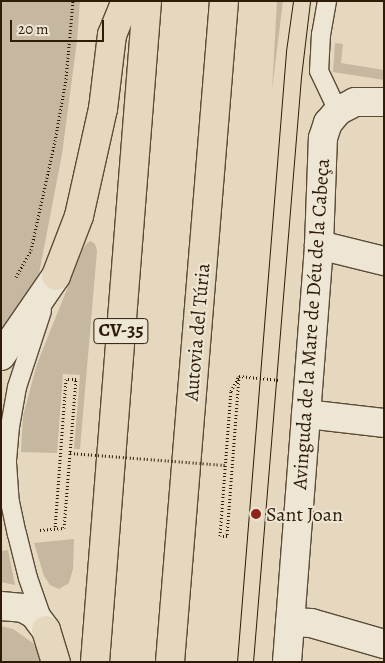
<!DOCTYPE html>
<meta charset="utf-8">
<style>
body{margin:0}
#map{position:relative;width:385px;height:663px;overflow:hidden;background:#e5d8bf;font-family:Alegreya,serif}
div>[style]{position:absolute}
.green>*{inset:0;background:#c6b8a0}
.path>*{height:3px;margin-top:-1.5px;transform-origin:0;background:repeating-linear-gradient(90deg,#2e1c08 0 1px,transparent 0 3.5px)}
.roads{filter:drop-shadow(1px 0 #5c4b36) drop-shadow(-1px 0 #5c4b36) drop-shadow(0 1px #5c4b36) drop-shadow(0 -1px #5c4b36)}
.service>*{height:18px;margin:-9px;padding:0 9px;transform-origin:9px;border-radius:9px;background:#eee6d5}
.minor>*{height:28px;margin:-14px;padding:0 14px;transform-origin:14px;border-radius:14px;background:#eee6d5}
.tertiary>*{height:28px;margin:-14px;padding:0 14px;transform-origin:14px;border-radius:14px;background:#eee6d5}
.trunk>*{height:28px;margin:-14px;padding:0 14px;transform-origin:14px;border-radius:14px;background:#e5d8bf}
.tram>*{height:1px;margin:-0.5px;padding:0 0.5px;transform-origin:0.5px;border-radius:0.5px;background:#2e1c08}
.path-bridge>*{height:3px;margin-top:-1.5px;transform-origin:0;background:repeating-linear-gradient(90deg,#2e1c08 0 1px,transparent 0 3.5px)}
.dots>*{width:14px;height:14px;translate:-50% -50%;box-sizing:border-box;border:2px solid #eee6d5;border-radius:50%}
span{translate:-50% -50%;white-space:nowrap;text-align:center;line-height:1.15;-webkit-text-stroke:4px #eee6d5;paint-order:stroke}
.shield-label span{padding:1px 4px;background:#eee6d5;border:1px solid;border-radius:4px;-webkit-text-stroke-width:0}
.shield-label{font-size:19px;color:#2e1c08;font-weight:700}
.street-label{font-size:20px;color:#2e1c08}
.poi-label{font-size:20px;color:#2e1c08}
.left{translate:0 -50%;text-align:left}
.frame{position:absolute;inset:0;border:2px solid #2e1c08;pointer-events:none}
.scale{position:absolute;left:10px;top:20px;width:94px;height:22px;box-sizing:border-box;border:2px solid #2e1c08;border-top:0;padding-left:6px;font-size:15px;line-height:18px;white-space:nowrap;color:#2e1c08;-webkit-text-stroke:4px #eee6d5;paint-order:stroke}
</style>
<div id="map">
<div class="green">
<i style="clip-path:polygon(1px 1px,80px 1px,77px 41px,62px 154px,38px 279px,1px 334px)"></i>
<i style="clip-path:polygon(277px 1px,283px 1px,272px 90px)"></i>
<i style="clip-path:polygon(335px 43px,343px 44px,341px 63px,384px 70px,384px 80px,333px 72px)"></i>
<i style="clip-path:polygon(91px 241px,95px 244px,97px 251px,80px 449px,74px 449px,80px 375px,63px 374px,57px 453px,21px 452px,23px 416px,37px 364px,83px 249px,87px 243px)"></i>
<i style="clip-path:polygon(74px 539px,73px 569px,69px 583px,59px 589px,50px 585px,44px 576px,34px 543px)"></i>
<i style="clip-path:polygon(8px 550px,15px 585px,1px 582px,1px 551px)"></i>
<i style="clip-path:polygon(1px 626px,13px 629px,33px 643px,43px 662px,1px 662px)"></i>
</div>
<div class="path">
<i style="left:16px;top:277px;width:31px;rotate:-61deg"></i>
<i style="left:31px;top:250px;width:112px;rotate:-77.6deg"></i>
<i style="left:55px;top:141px;width:63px;rotate:-79.9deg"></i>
<i style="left:66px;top:79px;width:78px;rotate:-84.9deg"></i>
<i style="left:239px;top:376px;width:160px;rotate:94.3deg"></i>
<i style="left:227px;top:536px;width:7px;rotate:180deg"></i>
<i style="left:220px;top:536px;width:145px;rotate:-85.7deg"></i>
<i style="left:231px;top:391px;width:17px;rotate:-62deg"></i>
<i style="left:239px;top:376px;width:41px;rotate:5.6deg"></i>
<i style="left:40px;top:530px;width:24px;rotate:-5deg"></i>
<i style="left:64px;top:528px;width:149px;rotate:-85.4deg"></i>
<i style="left:76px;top:379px;width:10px;rotate:180deg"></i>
<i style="left:66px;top:379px;width:149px;rotate:94.2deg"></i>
</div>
<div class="roads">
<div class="service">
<i style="left:327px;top:1px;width:34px;rotate:100deg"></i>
<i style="left:321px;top:34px;width:37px;rotate:93deg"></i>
<i style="left:319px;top:71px;width:44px;rotate:64.6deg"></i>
<i style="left:42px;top:311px;width:80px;rotate:108.2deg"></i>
<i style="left:17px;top:387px;width:40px;rotate:100deg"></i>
<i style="left:10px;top:426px;width:37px;rotate:95deg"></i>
<i style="left:7px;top:463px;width:39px;rotate:86deg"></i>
<i style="left:10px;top:502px;width:33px;rotate:78deg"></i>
<i style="left:17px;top:534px;width:45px;rotate:76deg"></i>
<i style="left:28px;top:578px;width:46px;rotate:70.8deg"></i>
</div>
<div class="minor">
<i style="left:319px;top:245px;width:67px;rotate:13.8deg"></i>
<i style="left:306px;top:414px;width:79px;rotate:6.6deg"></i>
<i style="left:290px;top:622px;width:21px;rotate:3deg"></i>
<i style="left:311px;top:623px;width:76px;rotate:16deg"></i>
</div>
<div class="tertiary">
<i style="left:1px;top:356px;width:97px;rotate:-55.5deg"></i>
<i style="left:1px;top:606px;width:22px;rotate:5deg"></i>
<i style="left:23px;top:608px;width:13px;rotate:29deg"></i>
<i style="left:34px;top:614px;width:20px;rotate:53deg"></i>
<i style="left:287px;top:662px;width:418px;rotate:-85.6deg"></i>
<i style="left:319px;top:245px;width:107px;rotate:-87.9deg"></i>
<i style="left:323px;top:138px;width:16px;rotate:-72deg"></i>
<i style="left:328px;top:123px;width:16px;rotate:-50deg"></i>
<i style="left:338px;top:111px;width:19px;rotate:-28deg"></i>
<i style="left:355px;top:102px;width:29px"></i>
</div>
<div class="trunk">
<i style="left:56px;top:276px;width:64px;rotate:-69deg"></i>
<i style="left:79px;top:216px;width:110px;rotate:-77.4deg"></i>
<i style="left:103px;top:109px;width:75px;rotate:-83.1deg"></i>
<i style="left:112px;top:35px;width:37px;rotate:-68deg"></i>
<i style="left:46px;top:630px;width:34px;rotate:73deg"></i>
<i style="left:95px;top:662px;width:663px;rotate:-85.5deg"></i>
<i style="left:170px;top:662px;width:663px;rotate:-85.33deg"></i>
</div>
</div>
<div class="tram">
<i style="left:237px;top:662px;width:613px;rotate:-85.41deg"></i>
<i style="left:286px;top:51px;width:50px;rotate:-82deg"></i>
<i style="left:253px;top:662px;width:587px;rotate:-85.31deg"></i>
<i style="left:301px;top:77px;width:77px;rotate:-83.2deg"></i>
</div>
<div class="path-bridge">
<i style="left:70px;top:453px;width:155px;rotate:4.4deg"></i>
</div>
<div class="dots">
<i style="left:256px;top:514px;background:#8f2418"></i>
</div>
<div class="shield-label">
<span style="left:121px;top:331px">CV-35</span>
</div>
<div class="street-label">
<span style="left:311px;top:324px;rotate:-86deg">Avinguda de la Mare de Déu de la Cabeça</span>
<span style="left:197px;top:332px;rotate:-85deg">Autovia del Túria</span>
</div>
<div class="poi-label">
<span class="left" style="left:266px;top:514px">Sant Joan</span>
</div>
<div class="frame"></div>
<div class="scale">20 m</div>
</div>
